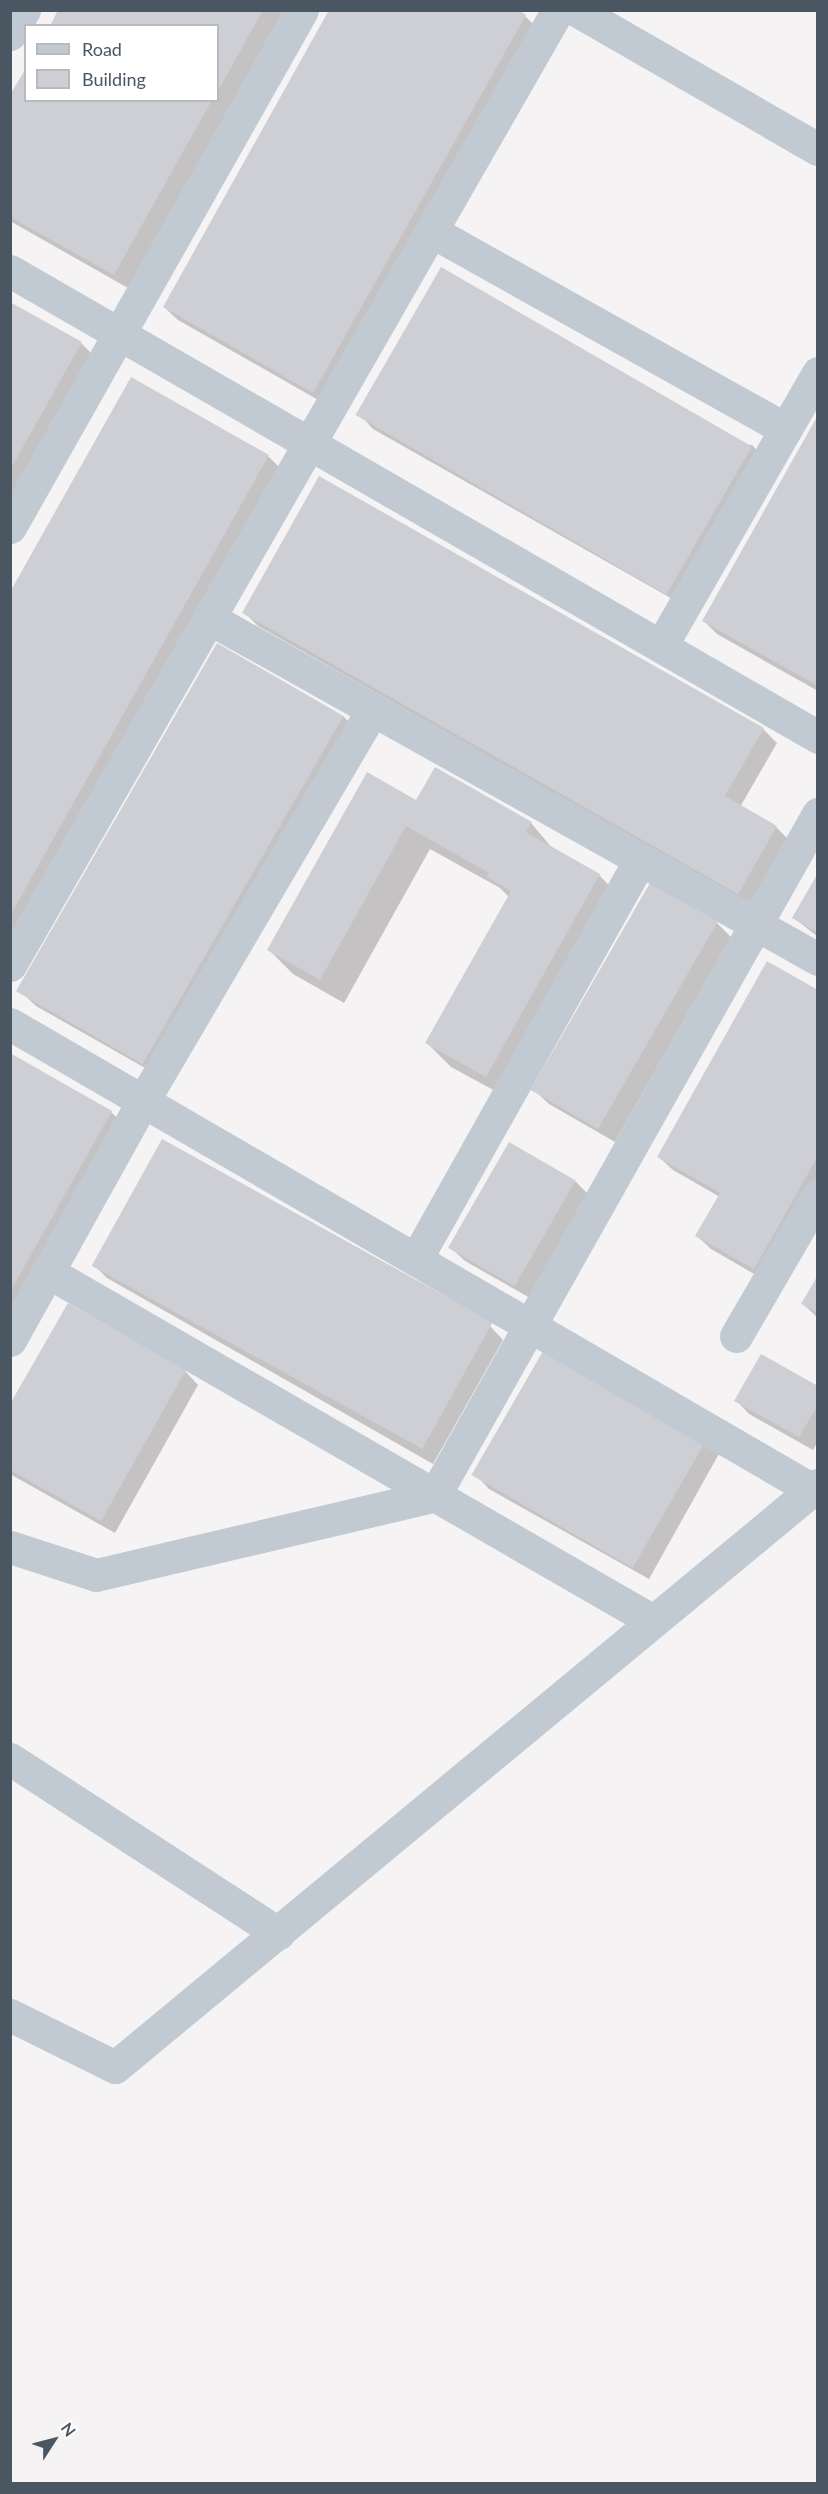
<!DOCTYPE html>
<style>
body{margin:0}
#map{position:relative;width:828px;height:2494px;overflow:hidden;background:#f5f3f3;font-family:Lato,sans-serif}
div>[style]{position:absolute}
.shadow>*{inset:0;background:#0003}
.building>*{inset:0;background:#cdcfd5;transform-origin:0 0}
.street>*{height:33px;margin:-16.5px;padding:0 16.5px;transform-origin:16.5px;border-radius:16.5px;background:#c1cad2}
span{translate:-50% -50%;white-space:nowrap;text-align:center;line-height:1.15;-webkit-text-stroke:4.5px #fff;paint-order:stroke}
.frame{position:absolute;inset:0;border:12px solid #4a5661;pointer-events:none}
.legend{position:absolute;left:24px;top:24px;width:195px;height:78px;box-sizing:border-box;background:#fff;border:2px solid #b7bbc0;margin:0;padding:8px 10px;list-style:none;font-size:18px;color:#4a5661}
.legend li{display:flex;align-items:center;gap:12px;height:30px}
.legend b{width:30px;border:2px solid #b7bbc0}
.north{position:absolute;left:24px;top:2410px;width:60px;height:60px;-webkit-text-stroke:4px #fff;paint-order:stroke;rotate:54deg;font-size:16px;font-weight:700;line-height:24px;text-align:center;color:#4a5661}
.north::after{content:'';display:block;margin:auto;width:21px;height:27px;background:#4a5661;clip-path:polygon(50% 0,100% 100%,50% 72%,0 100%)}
</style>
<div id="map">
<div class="shadow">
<i style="clip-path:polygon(60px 10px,284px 10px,128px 288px,10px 221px,10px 98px,218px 100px,218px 26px)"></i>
<i style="clip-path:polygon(525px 16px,539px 30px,327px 405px,178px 320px,164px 307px)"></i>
<i style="clip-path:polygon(10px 304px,82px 344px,95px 357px,10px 507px)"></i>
<i style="clip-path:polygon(132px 379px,269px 457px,282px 470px,10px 953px,10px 595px)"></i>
<i style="clip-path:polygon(360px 415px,752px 445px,765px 459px,683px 605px,373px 429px)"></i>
<i style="clip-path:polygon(818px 418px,818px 691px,717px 634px,704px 621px)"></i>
<i style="clip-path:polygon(244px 612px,763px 729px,777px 743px,740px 807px,776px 827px,789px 840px,752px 906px,258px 626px)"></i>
<i style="clip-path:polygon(343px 716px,357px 730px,161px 1077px,36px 1006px,22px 993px)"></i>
<i style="clip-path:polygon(416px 802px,531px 823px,553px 849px,599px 875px,622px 899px,510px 1099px,451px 1067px,427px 1043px,509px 897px,500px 888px,430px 849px,344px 1003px,293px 974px,269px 950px)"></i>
<i style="clip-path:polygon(818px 876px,818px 937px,794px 918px)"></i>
<i style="clip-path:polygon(717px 923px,731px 937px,615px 1142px,549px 1104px,535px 1091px)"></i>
<i style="clip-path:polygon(818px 991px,818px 1194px,768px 1282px,711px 1249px,697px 1236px,720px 1197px,673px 1170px,659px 1157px)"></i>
<i style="clip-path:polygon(10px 1055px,111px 1112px,125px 1125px,10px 1329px)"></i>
<i style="clip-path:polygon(575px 1181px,588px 1194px,530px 1298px,465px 1261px,451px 1248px)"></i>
<i style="clip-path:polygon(93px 1264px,490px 1326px,503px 1340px,433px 1464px,107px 1278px)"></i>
<i style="clip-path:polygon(818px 1278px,818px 1318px,803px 1304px)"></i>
<i style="clip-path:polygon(547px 1348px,720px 1452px,649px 1579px,489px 1489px,476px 1475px)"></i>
<i style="clip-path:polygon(185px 1371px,198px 1385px,115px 1533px,10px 1474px,10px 1407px)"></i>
<i style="clip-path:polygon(818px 1388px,818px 1441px,813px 1450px,749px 1414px,736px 1400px)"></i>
</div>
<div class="building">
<i style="clip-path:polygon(58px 10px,263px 10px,218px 91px,218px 26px,50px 26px)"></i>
<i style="clip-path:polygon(329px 10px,519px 10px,526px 15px,313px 393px,163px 307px)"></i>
<i style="clip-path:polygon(26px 68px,26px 100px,212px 100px,114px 275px,10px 217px,10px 95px)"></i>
<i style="left:441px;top:267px;width:359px;height:171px;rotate:30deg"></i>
<i style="clip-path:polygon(10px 302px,82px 342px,10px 470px)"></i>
<i style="clip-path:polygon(131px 377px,269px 455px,10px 916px,10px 592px)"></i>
<i style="clip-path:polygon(818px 415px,818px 686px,702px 621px)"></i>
<i style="clip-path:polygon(319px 476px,764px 728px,725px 796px,777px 826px,738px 894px,242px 613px)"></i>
<i style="left:217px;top:643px;width:146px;height:402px;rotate:30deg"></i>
<i style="clip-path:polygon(435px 767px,532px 822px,526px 832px,600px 874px,486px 1077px,425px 1043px,511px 891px,487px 877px,489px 873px,406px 826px,320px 980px,267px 950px,367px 772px,416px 800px)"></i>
<i style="clip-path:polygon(818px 873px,818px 933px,792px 918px)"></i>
<i style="left:650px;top:883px;width:78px;height:239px;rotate:30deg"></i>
<i style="clip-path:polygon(767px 961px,818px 990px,818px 1156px,754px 1269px,695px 1236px,720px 1193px,657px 1157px)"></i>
<i style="clip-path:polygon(10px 1053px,112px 1111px,10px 1292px)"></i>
<i style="left:162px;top:1139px;width:378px;height:145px;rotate:29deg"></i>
<i style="left:509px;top:1142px;width:77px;height:122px;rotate:30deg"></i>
<i style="clip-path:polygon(818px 1275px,818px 1313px,801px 1304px)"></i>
<i style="clip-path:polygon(68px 1303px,186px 1370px,101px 1521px,10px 1470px,10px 1404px)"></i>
<i style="left:546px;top:1346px;width:186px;height:149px;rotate:30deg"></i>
<i style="clip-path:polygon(761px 1354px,818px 1386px,818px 1405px,799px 1437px,734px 1401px)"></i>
</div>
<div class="street">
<i style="left:576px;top:10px;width:279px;rotate:29.9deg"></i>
<i style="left:10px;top:34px;width:28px;rotate:-60deg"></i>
<i style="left:431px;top:231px;width:406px;rotate:29.2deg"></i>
<i style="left:10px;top:271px;width:933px;rotate:29.97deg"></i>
<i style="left:10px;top:527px;width:594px;rotate:-60.54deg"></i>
<i style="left:209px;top:618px;width:698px;rotate:29.25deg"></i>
<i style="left:661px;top:646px;width:315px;rotate:-60.1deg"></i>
<i style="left:10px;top:965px;width:1101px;rotate:-60.15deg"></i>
<i style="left:10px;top:1024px;width:926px;rotate:30.14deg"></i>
<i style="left:416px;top:1259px;width:456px;rotate:-60.7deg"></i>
<i style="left:48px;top:1272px;width:698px;rotate:29.98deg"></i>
<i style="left:736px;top:1336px;width:163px;rotate:-59.8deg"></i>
<i style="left:10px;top:1340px;width:274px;rotate:-60.9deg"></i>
<i style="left:143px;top:1101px;width:452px;rotate:-59.6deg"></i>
<i style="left:10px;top:1547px;width:90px;rotate:18deg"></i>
<i style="left:96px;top:1575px;width:347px;rotate:-13.2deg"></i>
<i style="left:434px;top:1496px;width:783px;rotate:-60.62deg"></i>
<i style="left:10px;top:1759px;width:320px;rotate:33deg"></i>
<i style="left:10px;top:2015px;width:117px;rotate:26.3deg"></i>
<i style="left:115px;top:2067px;width:913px;rotate:-39.62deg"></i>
</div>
<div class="frame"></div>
<ul class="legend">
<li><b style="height:8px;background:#c1cad2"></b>Road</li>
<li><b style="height:16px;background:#cdcfd5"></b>Building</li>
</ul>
<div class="north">N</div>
</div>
